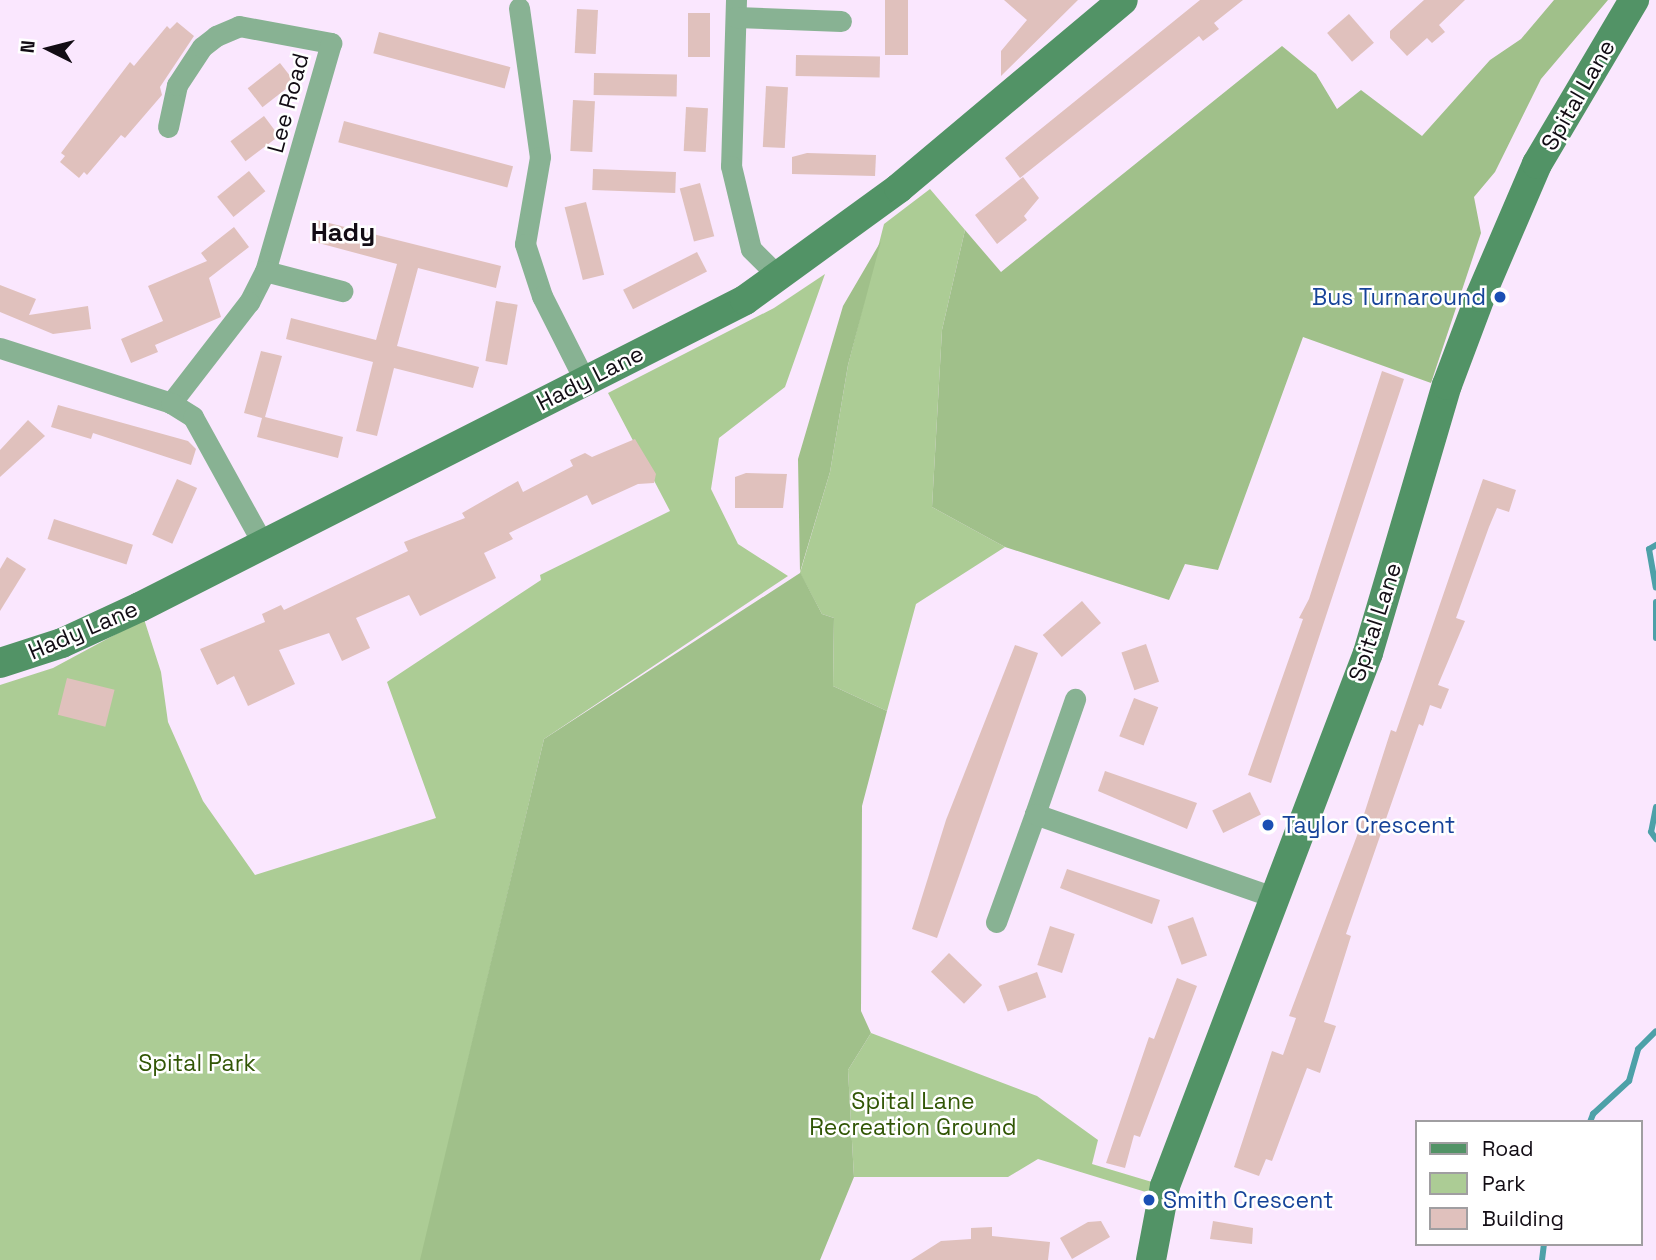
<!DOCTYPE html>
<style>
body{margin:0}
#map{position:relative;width:1656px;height:1260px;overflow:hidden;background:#fae7fe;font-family:"Space Grotesk",sans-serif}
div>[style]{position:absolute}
.green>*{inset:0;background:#accc95}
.forest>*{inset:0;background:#a0c08a}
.stream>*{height:6px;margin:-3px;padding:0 3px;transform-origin:3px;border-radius:3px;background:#4da1a8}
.building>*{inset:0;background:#e0c1bd;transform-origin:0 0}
.street>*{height:21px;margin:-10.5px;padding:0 10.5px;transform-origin:10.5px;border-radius:10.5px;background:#88b293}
.secondary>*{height:30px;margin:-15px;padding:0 15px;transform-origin:15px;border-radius:15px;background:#529366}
.dots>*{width:19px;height:19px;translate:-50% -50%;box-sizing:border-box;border:4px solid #fff;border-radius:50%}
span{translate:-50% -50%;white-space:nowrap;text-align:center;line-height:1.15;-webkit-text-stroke:5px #fff;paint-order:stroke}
.street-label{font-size:23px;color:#120c14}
.transit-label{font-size:23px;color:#164399}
.right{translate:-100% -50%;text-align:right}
.left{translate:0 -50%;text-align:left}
.park-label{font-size:23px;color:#315605}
.quarter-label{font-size:26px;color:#120c14;font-weight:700}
.legend{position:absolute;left:1415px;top:1120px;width:228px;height:126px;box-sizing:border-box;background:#fff;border:2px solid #a09ea1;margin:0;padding:9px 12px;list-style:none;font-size:21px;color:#120c14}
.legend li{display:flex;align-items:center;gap:14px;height:35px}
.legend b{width:35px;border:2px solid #a09ea1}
.north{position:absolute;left:14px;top:14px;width:70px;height:70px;-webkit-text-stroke:5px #fff;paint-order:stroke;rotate:276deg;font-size:19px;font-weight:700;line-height:28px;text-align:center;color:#120c14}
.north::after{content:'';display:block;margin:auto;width:24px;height:32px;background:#120c14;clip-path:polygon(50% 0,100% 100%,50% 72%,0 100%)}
</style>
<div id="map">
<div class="green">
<i style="clip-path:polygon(930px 189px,965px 230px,942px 330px,932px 507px,1005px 547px,916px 604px,887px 711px,833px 686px,834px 618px,822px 614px,800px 573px,830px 472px,848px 365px,884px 224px)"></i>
<i style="clip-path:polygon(825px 274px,785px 387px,719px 438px,711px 489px,738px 544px,788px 576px,544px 739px,421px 1260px,0 1260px,0 685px,53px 668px,144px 619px,161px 672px,168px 722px,203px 801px,255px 875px,436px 818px,387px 682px,541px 580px,540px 575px,670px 511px,608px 393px,774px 308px)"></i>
<i style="clip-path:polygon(871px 1033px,1037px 1096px,1098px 1140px,1092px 1164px,1152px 1182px,1149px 1193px,1038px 1159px,1008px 1177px,854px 1177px,848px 1070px)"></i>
</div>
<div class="forest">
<i style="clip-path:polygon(1554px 0,1608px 0,1541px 79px,1495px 172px,1474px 197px,1481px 233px,1431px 383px,1303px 337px,1218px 570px,1185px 564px,1169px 600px,1005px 547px,932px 507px,942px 330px,965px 230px,1001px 272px,1282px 46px,1316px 74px,1337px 109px,1361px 90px,1422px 136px,1490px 60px,1521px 39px)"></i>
<i style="clip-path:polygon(881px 241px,848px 365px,830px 472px,800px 572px,822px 614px,834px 618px,833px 686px,887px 711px,862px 806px,861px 1011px,871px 1033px,848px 1070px,854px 1177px,820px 1260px,420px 1260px,544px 739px,800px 573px,798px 459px,843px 306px)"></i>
</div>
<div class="stream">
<i style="left:1656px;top:545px;width:8px;rotate:150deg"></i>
<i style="left:1649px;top:549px;width:39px;rotate:80deg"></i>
<i style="left:1656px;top:602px;width:36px;rotate:90deg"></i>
<i style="left:1656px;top:807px;width:25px;rotate:101deg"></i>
<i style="left:1651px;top:832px;width:9px;rotate:54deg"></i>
<i style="left:1590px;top:1122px;width:9px;rotate:-69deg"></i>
<i style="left:1593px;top:1114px;width:49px;rotate:-42.5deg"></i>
<i style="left:1629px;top:1081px;width:33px;rotate:-74deg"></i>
<i style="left:1638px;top:1049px;width:25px;rotate:-45deg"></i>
<i style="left:1542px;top:1260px;width:16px;rotate:-83deg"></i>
</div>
<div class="building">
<i style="left:885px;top:0;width:23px;height:55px"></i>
<i style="clip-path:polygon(1004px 0,1078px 0,1001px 76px,1001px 51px,1027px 20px)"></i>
<i style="clip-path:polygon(1200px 0,1243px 0,1214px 23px,1219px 29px,1203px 41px,1199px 36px,1020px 178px,1005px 158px)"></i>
<i style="clip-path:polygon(1424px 0,1465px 0,1439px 25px,1445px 32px,1432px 43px,1427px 38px,1407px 56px,1390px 38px,1390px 31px)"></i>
<i style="left:577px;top:9px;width:21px;height:44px;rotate:3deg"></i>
<i style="left:688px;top:13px;width:22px;height:44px"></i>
<i style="left:1349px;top:14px;width:38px;height:29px;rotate:49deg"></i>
<i style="clip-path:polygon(177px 22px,194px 36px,160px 87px,162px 95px,125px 138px,121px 135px,87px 175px,84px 172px,79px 178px,60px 162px,65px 156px,61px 153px,130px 62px,134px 66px,167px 26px,170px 29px)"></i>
<i style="left:379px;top:32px;width:136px;height:22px;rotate:15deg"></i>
<i style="left:796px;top:55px;width:84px;height:21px;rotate:1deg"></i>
<i style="left:280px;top:63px;width:24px;height:41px;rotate:52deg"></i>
<i style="left:594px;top:73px;width:83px;height:22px;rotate:1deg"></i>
<i style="left:766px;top:86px;width:22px;height:61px;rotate:3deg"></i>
<i style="left:573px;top:100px;width:22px;height:51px;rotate:3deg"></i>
<i style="left:686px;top:107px;width:22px;height:44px;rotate:3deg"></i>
<i style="left:264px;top:116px;width:25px;height:42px;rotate:53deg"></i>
<i style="left:344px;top:121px;width:175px;height:22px;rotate:15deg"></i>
<i style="clip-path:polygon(807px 153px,876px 155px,875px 176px,792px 174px,792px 157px)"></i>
<i style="left:593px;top:169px;width:83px;height:21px;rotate:2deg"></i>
<i style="left:249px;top:171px;width:26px;height:41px;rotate:51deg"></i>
<i style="clip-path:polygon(1023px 177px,1039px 198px,1024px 216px,1027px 220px,997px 244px,975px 215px)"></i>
<i style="left:700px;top:183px;width:55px;height:21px;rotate:75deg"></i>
<i style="left:586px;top:202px;width:75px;height:22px;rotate:76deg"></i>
<i style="clip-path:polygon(317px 220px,501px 266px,496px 288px,418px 268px,397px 346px,479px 367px,473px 388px,394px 368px,377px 436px,356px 431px,373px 362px,286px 339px,291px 318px,376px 340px,397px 264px,311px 241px)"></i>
<i style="clip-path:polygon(234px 227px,249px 247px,209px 278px,221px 317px,155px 345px,158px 352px,131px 363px,121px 339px,163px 321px,148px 286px,207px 261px,201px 253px)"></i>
<i style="left:697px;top:252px;width:22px;height:83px;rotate:63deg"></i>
<i style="clip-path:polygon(0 285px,36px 299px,29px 315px,88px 306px,91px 329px,53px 334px,0 312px)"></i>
<i style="left:496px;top:301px;width:22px;height:61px;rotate:10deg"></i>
<i style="clip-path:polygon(261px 351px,282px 356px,265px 417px,343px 437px,338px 458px,257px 437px,262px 418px,244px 413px)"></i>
<i style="clip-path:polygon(1382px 371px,1404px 379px,1271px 783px,1248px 775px,1303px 619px,1299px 618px,1309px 599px)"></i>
<i style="clip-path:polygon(58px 405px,188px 441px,196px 449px,191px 465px,93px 433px,91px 439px,51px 427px)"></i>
<i style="clip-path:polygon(28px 420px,45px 436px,0 477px,0 450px)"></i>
<i style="clip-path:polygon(635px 439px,656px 474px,654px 483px,638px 484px,592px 505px,587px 495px,509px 533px,513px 539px,484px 553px,496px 578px,420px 616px,409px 595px,356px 618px,370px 648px,342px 661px,329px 633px,279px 650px,295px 684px,248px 706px,234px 676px,217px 685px,200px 649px,265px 622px,262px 614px,281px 605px,284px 610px,408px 551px,404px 542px,465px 518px,462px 513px,518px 481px,523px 492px,573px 466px,570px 460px,585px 453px,592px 457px)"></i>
<i style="clip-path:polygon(746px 473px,787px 474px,783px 508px,735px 508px,735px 477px)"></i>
<i style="left:177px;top:479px;width:22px;height:61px;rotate:24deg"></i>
<i style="clip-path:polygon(1483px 479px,1516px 490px,1509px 512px,1497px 508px,1489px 527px,1456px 618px,1465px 621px,1438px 685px,1449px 689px,1441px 709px,1430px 705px,1423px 726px,1419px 724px,1346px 934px,1351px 936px,1324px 1022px,1336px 1026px,1320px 1073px,1307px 1068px,1272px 1161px,1266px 1159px,1259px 1176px,1234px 1167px,1272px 1051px,1283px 1055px,1296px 1018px,1289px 1016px,1358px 833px,1391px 730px,1396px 732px)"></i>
<i style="left:54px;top:519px;width:83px;height:21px;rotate:18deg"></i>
<i style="clip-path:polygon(7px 557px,26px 569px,0 611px,0 569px)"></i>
<i style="left:1082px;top:601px;width:29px;height:52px;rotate:49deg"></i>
<i style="left:1146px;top:644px;width:40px;height:26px;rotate:71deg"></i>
<i style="clip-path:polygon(1015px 645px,1038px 653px,937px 938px,912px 929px,946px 820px)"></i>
<i style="left:67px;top:678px;width:49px;height:38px;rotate:14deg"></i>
<i style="left:1134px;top:698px;width:26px;height:41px;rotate:21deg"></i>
<i style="clip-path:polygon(1105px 771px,1197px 803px,1187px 829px,1098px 791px)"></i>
<i style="left:1250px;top:792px;width:25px;height:42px;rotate:64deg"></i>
<i style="clip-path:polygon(1067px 869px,1160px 900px,1152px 924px,1060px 888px)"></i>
<i style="left:1193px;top:917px;width:41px;height:27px;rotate:70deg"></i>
<i style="left:1050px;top:926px;width:26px;height:41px;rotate:18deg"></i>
<i style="left:949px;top:953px;width:46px;height:26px;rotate:44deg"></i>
<i style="left:1037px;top:972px;width:27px;height:41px;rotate:70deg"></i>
<i style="clip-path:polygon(1177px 978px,1197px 986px,1140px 1137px,1134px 1135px,1125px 1168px,1106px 1163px,1149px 1037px,1154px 1039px)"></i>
<i style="clip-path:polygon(1101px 1221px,1110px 1237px,1072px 1259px,1060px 1238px,1088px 1222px)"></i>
<i style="clip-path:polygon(1213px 1221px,1253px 1228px,1252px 1244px,1210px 1239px)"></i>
<i style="clip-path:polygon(992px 1227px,992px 1236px,1050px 1242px,1048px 1260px,911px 1260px,941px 1241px,971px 1239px,971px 1228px)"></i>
</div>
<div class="street">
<i style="left:736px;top:0;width:166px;rotate:91.7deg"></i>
<i style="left:731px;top:166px;width:85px;rotate:76.5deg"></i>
<i style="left:751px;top:249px;width:41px;rotate:45deg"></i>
<i style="left:519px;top:8px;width:150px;rotate:82deg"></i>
<i style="left:540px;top:157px;width:88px;rotate:99.8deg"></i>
<i style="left:525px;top:244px;width:55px;rotate:71.9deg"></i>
<i style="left:542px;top:296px;width:95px;rotate:63.2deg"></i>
<i style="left:736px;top:17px;width:105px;rotate:2.2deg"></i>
<i style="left:168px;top:127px;width:43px;rotate:-77.9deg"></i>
<i style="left:177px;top:85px;width:45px;rotate:-56.7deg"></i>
<i style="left:202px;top:47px;width:18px;rotate:-38deg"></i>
<i style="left:216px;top:36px;width:25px;rotate:-23deg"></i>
<i style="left:239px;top:26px;width:94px;rotate:10.5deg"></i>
<i style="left:331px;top:43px;width:237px;rotate:106.1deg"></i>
<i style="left:265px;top:271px;width:35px;rotate:117deg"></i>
<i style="left:249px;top:302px;width:128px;rotate:127.7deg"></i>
<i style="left:265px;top:271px;width:80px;rotate:14.6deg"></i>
<i style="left:0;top:348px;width:180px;rotate:17.8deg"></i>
<i style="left:171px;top:403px;width:26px;rotate:32deg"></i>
<i style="left:193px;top:417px;width:145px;rotate:61.1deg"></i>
<i style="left:1035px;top:814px;width:122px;rotate:-70.8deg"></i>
<i style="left:996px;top:922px;width:115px;rotate:-70.1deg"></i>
<i style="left:1035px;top:814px;width:255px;rotate:19.2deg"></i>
</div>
<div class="secondary">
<i style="left:0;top:663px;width:65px;rotate:-17.9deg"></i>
<i style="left:62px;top:643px;width:86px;rotate:-24.8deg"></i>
<i style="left:140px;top:607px;width:678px;rotate:-26.9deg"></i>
<i style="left:745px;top:300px;width:190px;rotate:-36deg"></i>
<i style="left:899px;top:188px;width:292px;rotate:-40deg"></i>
<i style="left:1151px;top:1260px;width:75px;rotate:-79.3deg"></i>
<i style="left:1165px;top:1186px;width:570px;rotate:-69.15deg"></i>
<i style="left:1368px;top:653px;width:279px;rotate:-73.6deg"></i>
<i style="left:1447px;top:385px;width:94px;rotate:-69.4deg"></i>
<i style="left:1480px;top:297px;width:145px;rotate:-66.8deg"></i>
<i style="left:1537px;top:164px;width:191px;rotate:-59.4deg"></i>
</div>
<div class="dots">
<i style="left:1500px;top:297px;background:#1a4fb4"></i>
<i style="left:1268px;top:825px;background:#1a4fb4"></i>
<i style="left:1149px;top:1200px;background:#1a4fb4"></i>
</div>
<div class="street-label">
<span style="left:1578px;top:95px;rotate:-60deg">Spital Lane</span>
<span style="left:288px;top:103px;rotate:-75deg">Lee Road</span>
<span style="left:590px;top:378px;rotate:-27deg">Hady Lane</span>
<span style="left:1375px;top:622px;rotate:-72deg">Spital Lane</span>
<span style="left:83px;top:630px;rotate:-23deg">Hady Lane</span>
</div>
<div class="transit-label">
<span class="right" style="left:1486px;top:297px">Bus Turnaround</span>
<span class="left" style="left:1282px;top:825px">Taylor Crescent</span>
<span class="left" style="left:1163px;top:1200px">Smith Crescent</span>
</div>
<div class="park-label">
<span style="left:197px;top:1063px">Spital Park</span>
<span style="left:913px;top:1114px">Spital Lane<br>Recreation Ground</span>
</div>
<div class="quarter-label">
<span style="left:343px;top:233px">Hady</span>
</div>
<ul class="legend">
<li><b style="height:9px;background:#529366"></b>Road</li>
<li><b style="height:19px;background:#accc95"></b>Park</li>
<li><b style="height:19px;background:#e0c1bd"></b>Building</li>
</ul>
<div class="north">N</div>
</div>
